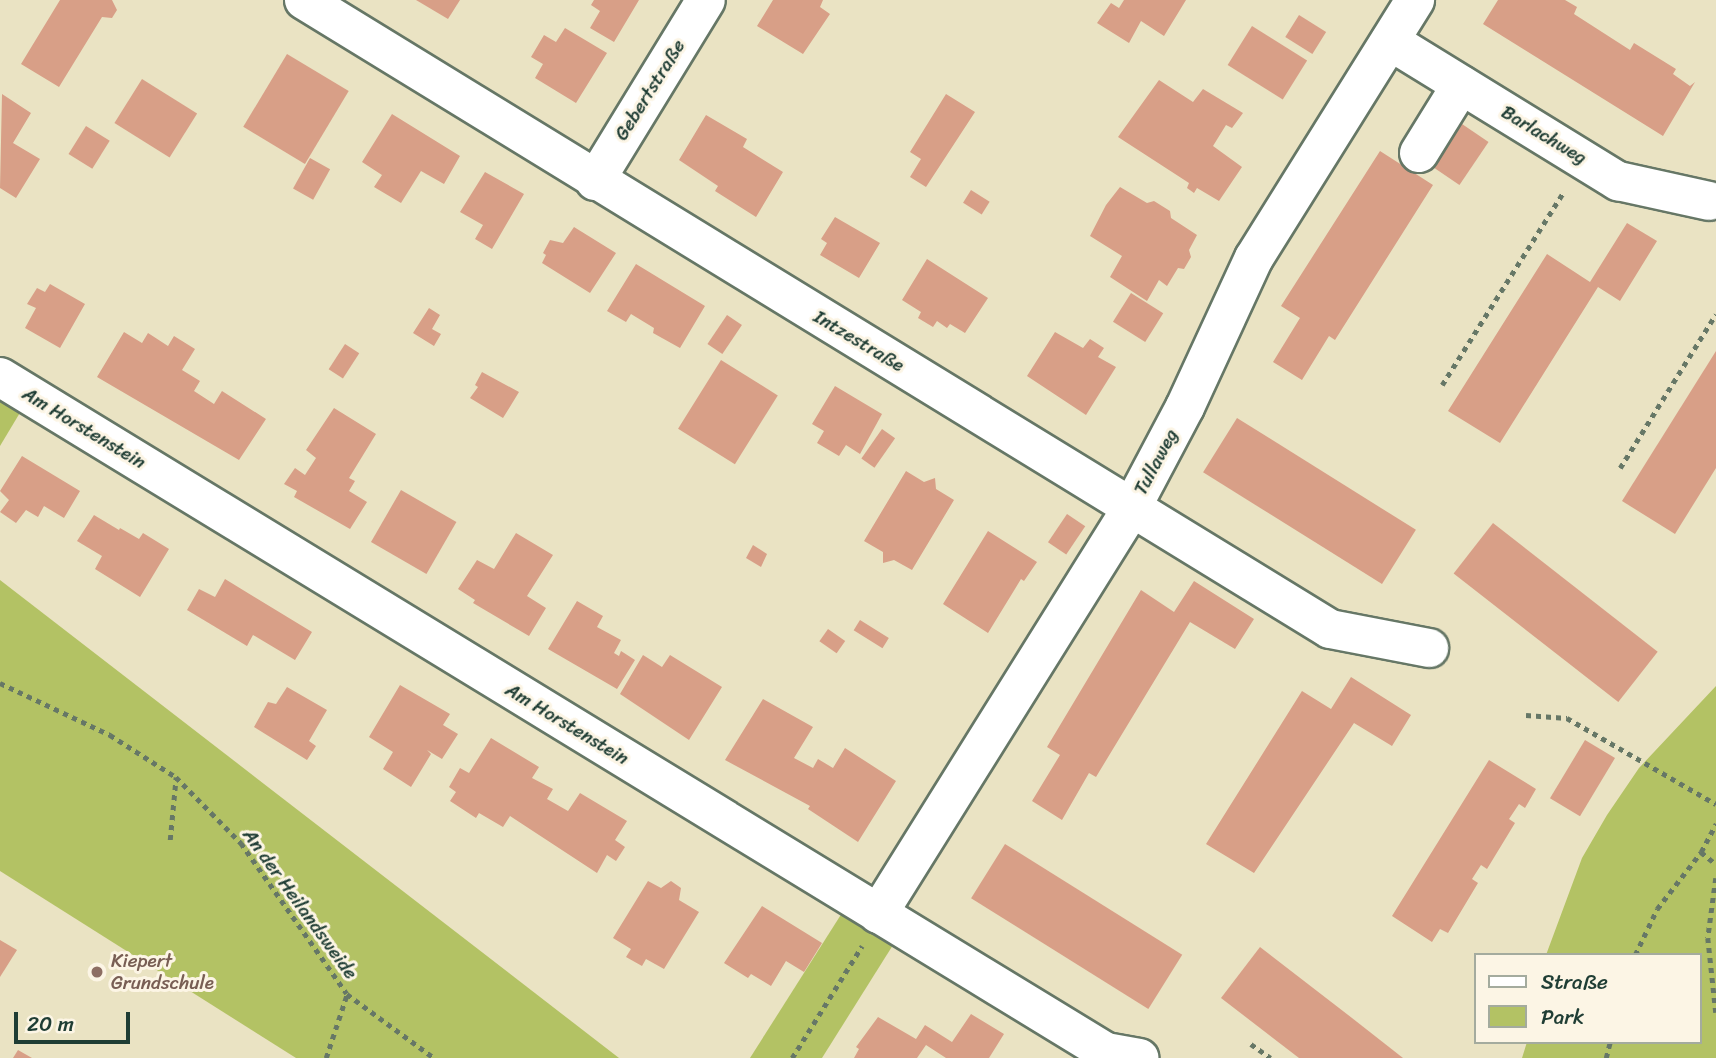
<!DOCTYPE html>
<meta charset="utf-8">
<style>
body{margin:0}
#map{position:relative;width:1716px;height:1058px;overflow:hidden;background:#eae3c3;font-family:Sriracha,sans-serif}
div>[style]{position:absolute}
.green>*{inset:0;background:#b3c264}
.building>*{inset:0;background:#d89f87;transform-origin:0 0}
.path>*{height:4.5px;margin-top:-2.25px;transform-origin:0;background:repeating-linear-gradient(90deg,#676 0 5px,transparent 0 10px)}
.roads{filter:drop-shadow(2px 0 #676) drop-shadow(-2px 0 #676) drop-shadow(0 2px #676) drop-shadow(0 -2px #676)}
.minor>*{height:38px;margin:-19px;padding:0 19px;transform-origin:19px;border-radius:19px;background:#fff}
.dots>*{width:19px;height:19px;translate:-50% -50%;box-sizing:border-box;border:4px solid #fcf5e5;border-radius:50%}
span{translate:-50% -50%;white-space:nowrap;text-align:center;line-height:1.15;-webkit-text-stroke:6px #fcf5e5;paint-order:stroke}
.street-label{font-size:19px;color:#1f3d34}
.education-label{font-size:19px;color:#785e54}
.left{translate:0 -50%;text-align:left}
.legend{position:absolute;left:1474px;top:953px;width:228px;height:91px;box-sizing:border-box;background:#fcf5e5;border:2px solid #a4ab9e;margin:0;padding:9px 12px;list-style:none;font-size:21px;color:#1f3d34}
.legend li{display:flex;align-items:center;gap:14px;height:35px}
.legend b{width:35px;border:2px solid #a4ab9e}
.scale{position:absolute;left:14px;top:1012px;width:116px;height:32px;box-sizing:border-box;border:4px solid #1f3d34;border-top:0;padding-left:9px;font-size:21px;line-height:24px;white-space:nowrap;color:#1f3d34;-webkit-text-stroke:5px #fcf5e5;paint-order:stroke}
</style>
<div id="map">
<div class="green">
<i style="clip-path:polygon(0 400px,21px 411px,0 446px)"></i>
<i style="clip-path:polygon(0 580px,619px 1058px,296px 1058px,0 871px)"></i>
<i style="clip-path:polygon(1716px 686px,1716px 1058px,1522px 1058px,1527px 1042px,1700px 1042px,1700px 955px,1546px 955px,1582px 858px,1607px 815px,1639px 768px)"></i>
<i style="clip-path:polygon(842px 913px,893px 945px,822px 1058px,750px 1058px)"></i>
</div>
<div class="building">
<i style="clip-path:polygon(60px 0,112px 0,117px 10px,112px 18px,102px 17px,59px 87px,21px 64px)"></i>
<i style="clip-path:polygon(416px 0,460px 0,448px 19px)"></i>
<i style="clip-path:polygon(594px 0,639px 0,614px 42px,590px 28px,600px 11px,591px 5px)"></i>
<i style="clip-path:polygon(773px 0,823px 0,820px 7px,830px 14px,803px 54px,757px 26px)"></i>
<i style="clip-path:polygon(1124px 0,1186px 0,1164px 36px,1141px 21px,1129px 43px,1097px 23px,1111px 3px,1119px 8px)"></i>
<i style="clip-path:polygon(1498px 0,1565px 0,1577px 7px,1574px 14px,1630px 50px,1634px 43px,1676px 69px,1673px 74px,1690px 86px,1695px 82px,1663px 136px,1483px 24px)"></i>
<i style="left:1299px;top:15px;width:32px;height:26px;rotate:32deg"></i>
<i style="left:1252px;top:26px;width:65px;height:46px;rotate:32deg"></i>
<i style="clip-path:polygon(565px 28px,607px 53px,576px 103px,535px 78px,543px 64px,531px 57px,544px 35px,556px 42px)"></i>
<i style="left:287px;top:54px;width:72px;height:85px;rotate:31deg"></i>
<i style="left:142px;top:79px;width:65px;height:52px;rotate:32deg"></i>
<i style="clip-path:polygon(1159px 80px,1193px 102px,1203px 89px,1243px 113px,1232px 128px,1226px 125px,1213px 146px,1242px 167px,1219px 201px,1197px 188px,1194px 193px,1187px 188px,1189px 183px,1118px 137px)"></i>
<i style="clip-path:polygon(2px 94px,31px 113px,13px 143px,40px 159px,16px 198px,0 188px)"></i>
<i style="clip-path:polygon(946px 94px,975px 112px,926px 187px,910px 177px,921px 159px,910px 152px)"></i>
<i style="clip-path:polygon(392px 114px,460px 156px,444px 184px,421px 171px,401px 203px,374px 187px,382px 175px,362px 162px)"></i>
<i style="clip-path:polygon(706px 115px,747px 139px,743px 147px,783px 172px,756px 217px,715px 191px,718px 186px,679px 160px)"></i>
<i style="left:1462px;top:124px;width:32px;height:52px;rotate:34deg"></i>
<i style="left:86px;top:126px;width:28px;height:33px;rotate:32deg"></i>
<i style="clip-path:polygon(1380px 151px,1433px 185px,1335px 340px,1329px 336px,1302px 380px,1273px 362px,1300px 318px,1281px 306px)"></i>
<i style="left:310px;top:158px;width:23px;height:35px;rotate:29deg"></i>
<i style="clip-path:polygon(485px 172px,524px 194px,492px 249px,475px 239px,483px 225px,460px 212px)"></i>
<i style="clip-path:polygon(1120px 187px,1147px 203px,1154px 201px,1170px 211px,1171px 218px,1197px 235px,1189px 250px,1191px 257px,1184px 269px,1178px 268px,1167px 286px,1159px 280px,1147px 301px,1110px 277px,1122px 256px,1090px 236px,1106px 205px)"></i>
<i style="left:971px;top:190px;width:22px;height:15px;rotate:32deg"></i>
<i style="clip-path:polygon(835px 217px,880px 243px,859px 278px,820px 255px,827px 243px,821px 239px)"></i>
<i style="clip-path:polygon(1627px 223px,1657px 241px,1620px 301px,1598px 287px,1500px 443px,1448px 411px,1547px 254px,1590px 282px)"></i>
<i style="clip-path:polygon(574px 227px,616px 253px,590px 293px,542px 263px,546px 255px,543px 253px,550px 240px,563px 243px)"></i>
<i style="clip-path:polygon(927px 259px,988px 298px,965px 333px,950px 324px,947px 328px,937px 321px,933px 327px,918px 318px,921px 312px,902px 300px)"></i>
<i style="clip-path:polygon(636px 264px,705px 306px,680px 348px,653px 333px,654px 328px,631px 314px,626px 322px,607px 311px)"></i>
<i style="clip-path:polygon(50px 284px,85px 304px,60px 348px,25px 328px,36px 308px,27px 304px,37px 288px,45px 292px)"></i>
<i style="left:1131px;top:293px;width:38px;height:34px;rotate:32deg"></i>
<i style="clip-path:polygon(429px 308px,440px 315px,432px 329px,441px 334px,434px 346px,413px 333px)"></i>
<i style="left:727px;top:315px;width:18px;height:35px;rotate:34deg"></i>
<i style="clip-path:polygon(124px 332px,142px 343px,148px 333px,168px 346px,174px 336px,195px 349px,182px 370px,200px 381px,194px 391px,214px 404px,222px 391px,266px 419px,239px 460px,97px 377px)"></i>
<i style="clip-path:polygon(1055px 332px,1083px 348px,1090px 339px,1104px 348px,1098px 357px,1116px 367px,1086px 415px,1027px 376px)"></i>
<i style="left:345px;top:344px;width:17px;height:30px;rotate:33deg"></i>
<i style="clip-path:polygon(1716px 351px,1716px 468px,1675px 534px,1622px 501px)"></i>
<i style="left:721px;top:360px;width:67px;height:81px;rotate:32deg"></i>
<i style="clip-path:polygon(482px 372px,519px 392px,503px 418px,470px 398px,478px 387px,475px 385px)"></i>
<i style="clip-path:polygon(835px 386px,882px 414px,860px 454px,846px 445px,839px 456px,817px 443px,824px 431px,812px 424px)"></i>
<i style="clip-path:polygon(334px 408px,376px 434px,349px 478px,355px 481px,349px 491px,367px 502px,350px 529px,294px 497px,297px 491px,284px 484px,295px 468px,305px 475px,316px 458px,306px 450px)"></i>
<i style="left:1237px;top:418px;width:211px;height:64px;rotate:32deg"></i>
<i style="left:882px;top:429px;width:16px;height:36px;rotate:35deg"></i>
<i style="clip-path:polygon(22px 456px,80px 491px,64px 518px,44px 506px,38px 517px,26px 510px,16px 523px,0 512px,9px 500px,0 491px)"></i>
<i style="clip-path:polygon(906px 471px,924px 482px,935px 478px,936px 489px,954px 500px,912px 570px,894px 560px,883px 563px,883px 552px,864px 541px)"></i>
<i style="left:401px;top:490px;width:64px;height:60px;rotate:30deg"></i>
<i style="left:1067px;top:514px;width:22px;height:34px;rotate:34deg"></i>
<i style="clip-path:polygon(94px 515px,119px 530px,120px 528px,139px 539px,143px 533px,169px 549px,140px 597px,95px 569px,102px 556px,77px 541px)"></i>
<i style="left:1493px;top:523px;width:209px;height:64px;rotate:38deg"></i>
<i style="clip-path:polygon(988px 531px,1037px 562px,1024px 581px,1021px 579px,988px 633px,943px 604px)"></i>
<i style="clip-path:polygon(516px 533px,553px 555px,527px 596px,546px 608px,529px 636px,473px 603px,475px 600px,458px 589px,477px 560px,494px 569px)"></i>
<i style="clip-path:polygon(753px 545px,767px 554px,761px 567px,746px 558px)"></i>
<i style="clip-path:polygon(225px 579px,312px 632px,295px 660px,253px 635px,247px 646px,187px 610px,199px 589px,215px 597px)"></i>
<i style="clip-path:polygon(1194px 581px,1254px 619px,1235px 649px,1190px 622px,1096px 777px,1089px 773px,1062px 820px,1032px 801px,1060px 755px,1047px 747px,1141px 590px,1174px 612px)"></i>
<i style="clip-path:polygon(577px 601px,603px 616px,597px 627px,621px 640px,614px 653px,619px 656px,621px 651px,635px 660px,617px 689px,548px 649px)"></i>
<i style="left:860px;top:620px;width:34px;height:12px;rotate:32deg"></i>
<i style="left:828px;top:629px;width:21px;height:15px;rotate:35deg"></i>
<i style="clip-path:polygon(643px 655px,662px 667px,670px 655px,722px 687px,689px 740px,620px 694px)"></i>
<i style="clip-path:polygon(1351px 677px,1411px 715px,1392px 746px,1354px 723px,1254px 873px,1206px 844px,1302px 691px,1331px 709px)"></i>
<i style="clip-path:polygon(400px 685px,450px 714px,443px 725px,458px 734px,442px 759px,427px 750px,431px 754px,411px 787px,383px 769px,393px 752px,369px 737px)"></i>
<i style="clip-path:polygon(287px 687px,327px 710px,309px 741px,316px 746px,307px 760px,254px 727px,268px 702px,276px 704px)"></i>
<i style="clip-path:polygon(763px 699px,813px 727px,794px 758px,813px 768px,818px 759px,833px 768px,845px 748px,896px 781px,858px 842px,808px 809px,810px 806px,725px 760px)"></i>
<i style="clip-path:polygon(491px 738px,539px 767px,532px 778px,553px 789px,547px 799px,568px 811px,580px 793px,627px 821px,615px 840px,625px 847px,616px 861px,607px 855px,597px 873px,510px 816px,503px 827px,479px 813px,476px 818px,450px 801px,456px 792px,449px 787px,460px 768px,469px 773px)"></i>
<i style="left:1585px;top:740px;width:35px;height:68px;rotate:31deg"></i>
<i style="clip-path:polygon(1489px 760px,1536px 789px,1525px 808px,1519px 804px,1509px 819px,1515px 823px,1487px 869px,1481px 865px,1472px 879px,1478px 883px,1448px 933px,1440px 929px,1432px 942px,1392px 916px)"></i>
<i style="left:1005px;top:844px;width:209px;height:64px;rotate:32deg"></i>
<i style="clip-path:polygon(648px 881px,661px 888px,671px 881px,681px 888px,679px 900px,699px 912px,664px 969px,646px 959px,642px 966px,626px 957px,631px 949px,613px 938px)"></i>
<i style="clip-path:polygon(762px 906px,822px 943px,804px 972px,786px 961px,771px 986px,751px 974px,748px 978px,724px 963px)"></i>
<i style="clip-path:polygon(0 940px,17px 950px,0 977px)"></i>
<i style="clip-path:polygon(1260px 947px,1352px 1018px,1403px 1058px,1299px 1058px,1221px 998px)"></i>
<i style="clip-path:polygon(971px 1014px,1004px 1034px,989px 1058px,946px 1058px,926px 1045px,917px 1058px,854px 1058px,859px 1049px,856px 1047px,878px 1017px,916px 1039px,925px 1025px,952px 1042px)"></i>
<i style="clip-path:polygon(18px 1050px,32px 1058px,13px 1058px)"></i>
</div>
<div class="path">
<i style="left:1442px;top:385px;width:229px;rotate:-57.8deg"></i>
<i style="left:1620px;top:468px;width:181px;rotate:-58.1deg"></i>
<i style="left:0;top:683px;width:122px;rotate:25.3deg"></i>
<i style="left:110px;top:735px;width:78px;rotate:32.5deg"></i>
<i style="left:176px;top:777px;width:93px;rotate:45.4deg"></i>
<i style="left:241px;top:843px;width:184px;rotate:54.9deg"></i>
<i style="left:347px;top:994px;width:108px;rotate:36.3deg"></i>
<i style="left:1526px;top:715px;width:41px;rotate:4.2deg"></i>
<i style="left:1567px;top:718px;width:172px;rotate:30deg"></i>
<i style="left:170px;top:840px;width:63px;rotate:-84.6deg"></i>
<i style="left:1701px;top:852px;width:19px;rotate:39deg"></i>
<i style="left:1716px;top:878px;width:61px;rotate:97.6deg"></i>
<i style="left:1708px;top:938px;width:75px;rotate:83.9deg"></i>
<i style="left:1635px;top:955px;width:51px;rotate:-64.4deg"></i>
<i style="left:1657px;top:909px;width:72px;rotate:-52.3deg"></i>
<i style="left:1701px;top:852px;width:32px;rotate:-62deg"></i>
<i style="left:1251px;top:1044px;width:24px;rotate:35deg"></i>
<i style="left:326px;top:1058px;width:67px;rotate:-71.8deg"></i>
<i style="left:792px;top:1058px;width:132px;rotate:-58deg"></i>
<i style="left:1606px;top:1058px;width:16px;rotate:-76deg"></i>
</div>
<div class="roads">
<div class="minor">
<i style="left:304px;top:0;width:1203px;rotate:31.51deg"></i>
<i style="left:1330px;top:629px;width:101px;rotate:10.9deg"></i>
<i style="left:1390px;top:41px;width:268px;rotate:31.6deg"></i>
<i style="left:1618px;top:181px;width:93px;rotate:12.4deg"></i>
<i style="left:1419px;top:153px;width:80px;rotate:-58.3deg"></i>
<i style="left:595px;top:181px;width:212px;rotate:-58.5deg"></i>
<i style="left:0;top:377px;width:1296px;rotate:31.4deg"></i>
<i style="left:1106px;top:1052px;width:34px;rotate:10deg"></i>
<i style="left:878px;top:914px;width:480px;rotate:-58deg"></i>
<i style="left:1132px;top:507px;width:113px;rotate:-62.1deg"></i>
<i style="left:1185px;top:407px;width:164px;rotate:-65.2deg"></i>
<i style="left:1254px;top:258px;width:304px;rotate:-58deg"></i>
</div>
</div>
<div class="dots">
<i style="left:97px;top:972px;background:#8d6e63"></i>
</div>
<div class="street-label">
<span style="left:650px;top:90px;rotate:-58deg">Gebertstraße</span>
<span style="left:1544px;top:135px;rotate:31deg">Barlachweg</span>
<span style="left:859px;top:341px;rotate:31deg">Intzestraße</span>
<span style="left:84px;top:428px;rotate:31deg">Am Horstenstein</span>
<span style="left:1156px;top:462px;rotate:-62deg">Tullaweg</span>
<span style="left:567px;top:724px;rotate:31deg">Am Horstenstein</span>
<span style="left:300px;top:904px;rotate:54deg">An der Heilandsweide</span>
</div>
<div class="education-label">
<span class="left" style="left:111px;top:972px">Kiepert<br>Grundschule</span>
</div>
<ul class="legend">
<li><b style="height:9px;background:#fff"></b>Straße</li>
<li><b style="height:19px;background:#b3c264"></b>Park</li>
</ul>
<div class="scale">20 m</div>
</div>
